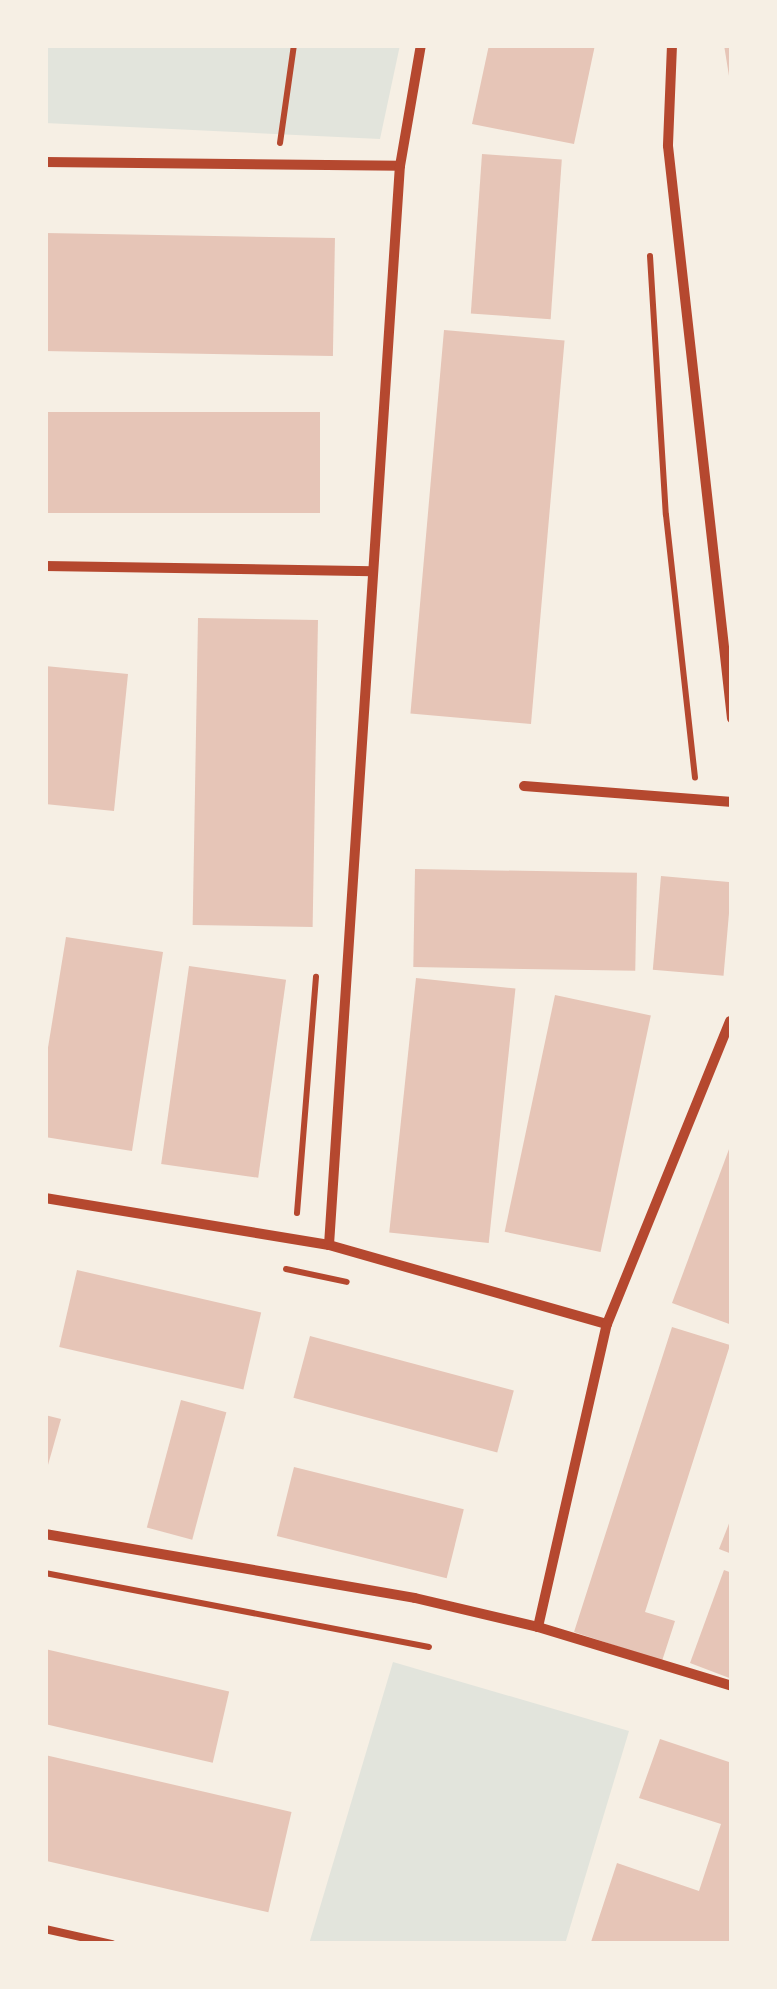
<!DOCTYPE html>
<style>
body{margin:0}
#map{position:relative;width:777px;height:1989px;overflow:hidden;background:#f6efe4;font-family:Arial,sans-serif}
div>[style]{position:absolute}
.green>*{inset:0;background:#e2e4dc}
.building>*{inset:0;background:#e6c5b7;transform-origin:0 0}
.path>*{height:6px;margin:-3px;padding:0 3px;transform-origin:3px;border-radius:3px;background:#b5482f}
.service>*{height:8px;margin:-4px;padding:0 4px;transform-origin:4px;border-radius:4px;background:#b5482f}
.minor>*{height:10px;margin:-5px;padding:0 5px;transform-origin:5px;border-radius:5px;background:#b5482f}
span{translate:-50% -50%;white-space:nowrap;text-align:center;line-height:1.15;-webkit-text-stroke:8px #f6efe4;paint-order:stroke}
.frame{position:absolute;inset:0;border:48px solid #f6efe4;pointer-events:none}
</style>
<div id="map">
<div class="green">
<i style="clip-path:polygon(45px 45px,400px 45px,380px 139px,45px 123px)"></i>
<i style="clip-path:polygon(393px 1662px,629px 1731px,565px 1944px,309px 1944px)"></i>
</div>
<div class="building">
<i style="clip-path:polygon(489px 45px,595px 45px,574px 144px,472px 124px)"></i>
<i style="clip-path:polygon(724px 45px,732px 45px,732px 82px,730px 82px)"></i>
<i style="left:482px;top:154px;width:80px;height:160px;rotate:4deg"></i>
<i style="left:45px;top:233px;width:290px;height:118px;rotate:1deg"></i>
<i style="left:444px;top:330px;width:121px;height:385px;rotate:5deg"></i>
<i style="left:320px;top:412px;width:101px;height:275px;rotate:90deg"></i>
<i style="left:198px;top:618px;width:120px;height:307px;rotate:1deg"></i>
<i style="clip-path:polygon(45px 666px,128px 674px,114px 811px,45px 804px)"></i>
<i style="left:415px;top:869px;width:222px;height:98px;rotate:1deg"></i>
<i style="left:661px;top:876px;width:71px;height:94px;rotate:5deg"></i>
<i style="clip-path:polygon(66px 937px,163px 952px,132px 1151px,45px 1137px,45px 1066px)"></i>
<i style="left:189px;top:966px;width:98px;height:200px;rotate:8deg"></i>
<i style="left:416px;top:978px;width:100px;height:256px;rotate:6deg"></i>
<i style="left:555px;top:995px;width:98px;height:242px;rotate:12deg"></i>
<i style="clip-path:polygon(732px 1141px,732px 1325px,672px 1303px)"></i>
<i style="left:77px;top:1270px;width:189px;height:79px;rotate:13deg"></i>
<i style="clip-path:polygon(672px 1327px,730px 1345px,645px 1612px,675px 1621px,662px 1661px,574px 1632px)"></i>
<i style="left:310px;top:1336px;width:211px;height:64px;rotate:15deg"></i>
<i style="left:181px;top:1400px;width:47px;height:132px;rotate:15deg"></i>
<i style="clip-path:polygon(45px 1415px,61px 1419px,46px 1472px,45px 1472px)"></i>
<i style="left:294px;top:1467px;width:175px;height:71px;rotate:14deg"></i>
<i style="clip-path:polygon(732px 1516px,732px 1554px,719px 1549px)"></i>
<i style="clip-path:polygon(724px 1570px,732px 1573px,732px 1679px,690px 1663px)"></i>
<i style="left:45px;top:1649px;width:189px;height:73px;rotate:13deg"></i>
<i style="clip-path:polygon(660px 1739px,732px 1763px,732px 1944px,591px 1942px,617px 1863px,699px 1891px,721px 1824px,639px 1798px)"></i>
<i style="left:45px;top:1755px;width:253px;height:103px;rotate:13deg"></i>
</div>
<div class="path">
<i style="left:280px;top:143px;width:99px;rotate:-81.9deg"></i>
<i style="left:650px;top:256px;width:259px;rotate:86.5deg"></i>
<i style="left:666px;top:515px;width:264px;rotate:83.7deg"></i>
<i style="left:297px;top:1213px;width:237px;rotate:-85.4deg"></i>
<i style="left:286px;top:1269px;width:62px;rotate:12deg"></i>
<i style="left:45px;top:1573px;width:391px;rotate:10.9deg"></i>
</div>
<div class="service">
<i style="left:45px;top:1929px;width:69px;rotate:12.6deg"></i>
</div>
<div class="minor">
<i style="left:672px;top:45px;width:101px;rotate:92.3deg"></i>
<i style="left:668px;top:146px;width:576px;rotate:83.62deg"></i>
<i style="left:45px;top:162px;width:355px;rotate:0.6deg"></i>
<i style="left:45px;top:566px;width:328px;rotate:0.9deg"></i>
<i style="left:524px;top:786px;width:209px;rotate:4.4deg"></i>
<i style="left:45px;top:1198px;width:288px;rotate:9.4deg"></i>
<i style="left:329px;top:1245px;width:289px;rotate:15.9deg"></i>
<i style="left:329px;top:1245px;width:1081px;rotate:-86.24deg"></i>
<i style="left:400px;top:166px;width:123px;rotate:-80.2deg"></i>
<i style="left:45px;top:1534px;width:375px;rotate:9.8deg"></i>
<i style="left:415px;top:1598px;width:126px;rotate:13.3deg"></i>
<i style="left:538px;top:1627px;width:203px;rotate:16.9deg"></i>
<i style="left:538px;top:1627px;width:311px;rotate:-77.2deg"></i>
<i style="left:607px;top:1324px;width:327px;rotate:-67.9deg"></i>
</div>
<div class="frame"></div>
</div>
